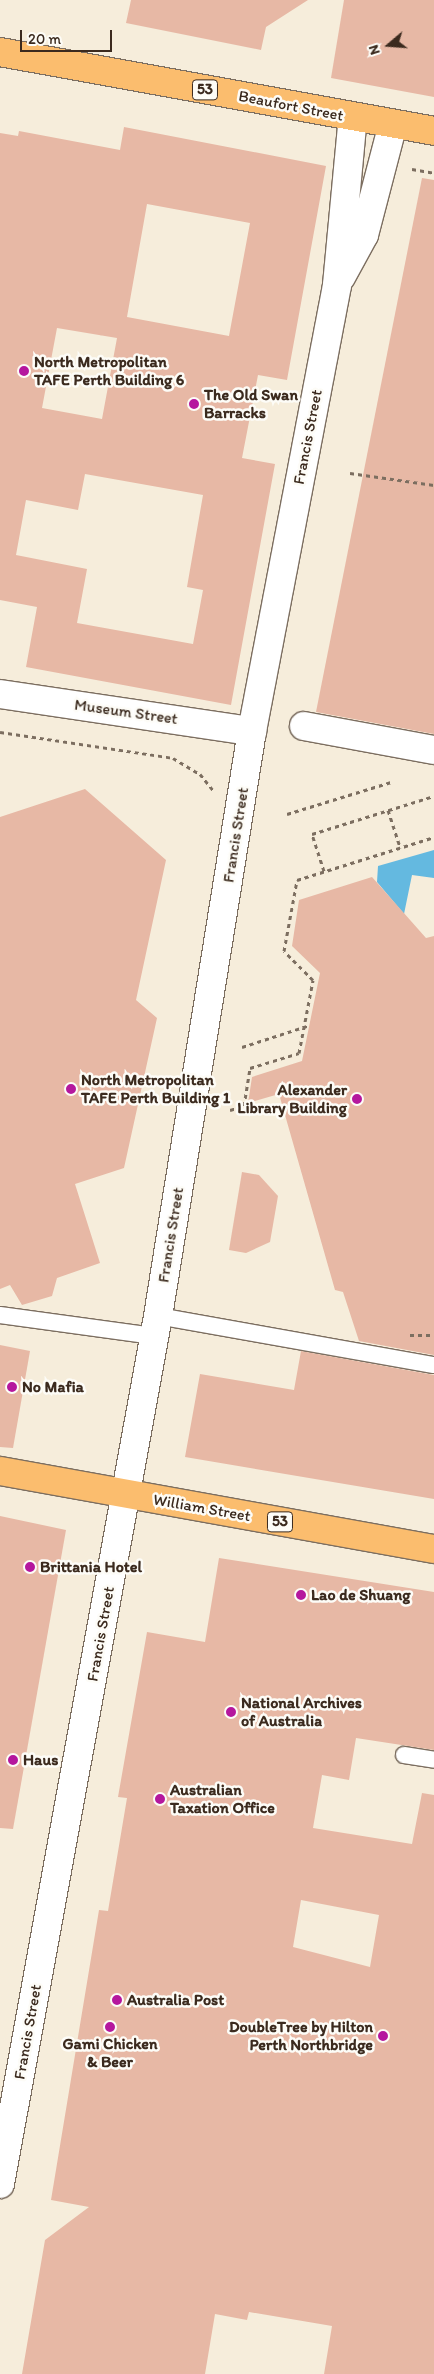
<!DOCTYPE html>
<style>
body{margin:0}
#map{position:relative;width:434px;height:2374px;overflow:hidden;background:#f6eddb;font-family:Itim,sans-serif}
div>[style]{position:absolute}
.water>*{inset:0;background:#64b9e0}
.building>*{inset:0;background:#e7b8a5}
.path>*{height:3px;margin-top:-1.5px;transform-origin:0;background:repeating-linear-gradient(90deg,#7c6e60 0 4px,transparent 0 8px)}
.roads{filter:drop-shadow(1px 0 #7c6e60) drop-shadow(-1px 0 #7c6e60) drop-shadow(0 1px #7c6e60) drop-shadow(0 -1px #7c6e60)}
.lane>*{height:16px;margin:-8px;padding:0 8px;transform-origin:8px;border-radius:8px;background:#fff}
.street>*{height:28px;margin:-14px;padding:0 14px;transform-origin:14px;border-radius:14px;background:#fff}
.primary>*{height:28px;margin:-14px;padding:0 14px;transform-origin:14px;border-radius:14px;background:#fbbd6e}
.dots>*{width:14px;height:14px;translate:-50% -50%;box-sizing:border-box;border:2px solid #fdfcf7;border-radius:50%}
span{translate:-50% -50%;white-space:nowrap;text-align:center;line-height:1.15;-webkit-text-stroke:5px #fdfcf7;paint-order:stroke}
.shield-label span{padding:1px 4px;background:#fdfcf7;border:1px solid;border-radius:4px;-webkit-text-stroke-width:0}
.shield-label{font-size:15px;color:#3b2a1e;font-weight:700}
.street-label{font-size:16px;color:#3b2a1e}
.poi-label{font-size:16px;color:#3b2a1e;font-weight:700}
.left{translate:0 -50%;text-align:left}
.right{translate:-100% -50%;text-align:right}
.north{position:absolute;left:364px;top:20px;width:50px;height:50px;-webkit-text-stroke:4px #fdfcf7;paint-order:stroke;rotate:252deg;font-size:14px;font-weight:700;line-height:20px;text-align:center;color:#3b2a1e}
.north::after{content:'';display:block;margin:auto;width:18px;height:22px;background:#3b2a1e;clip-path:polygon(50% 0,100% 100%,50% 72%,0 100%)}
.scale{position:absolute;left:20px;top:30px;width:92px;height:22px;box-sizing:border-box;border:2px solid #3b2a1e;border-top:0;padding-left:6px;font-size:15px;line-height:18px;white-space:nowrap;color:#3b2a1e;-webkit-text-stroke:4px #fdfcf7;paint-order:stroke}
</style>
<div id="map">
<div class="water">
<i style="clip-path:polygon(434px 850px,434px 878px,412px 875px,404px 914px,377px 882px,378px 866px)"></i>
</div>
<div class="building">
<i style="clip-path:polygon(131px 0,308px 0,266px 27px,261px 50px,126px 23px)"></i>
<i style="clip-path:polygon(344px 0,434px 0,434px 97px,331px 78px)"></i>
<i style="clip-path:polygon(evenodd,124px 127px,326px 166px,287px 380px,258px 375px,242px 458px,275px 464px,231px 705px,26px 667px,37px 607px,0 600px,0 133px,18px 136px,19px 131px,120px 150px,124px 127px,147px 204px,250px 223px,229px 336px,127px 317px,147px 204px,124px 127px,57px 328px,117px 338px,102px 419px,42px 408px,57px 328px,124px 127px,85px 474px,203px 495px,187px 587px,203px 590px,193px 644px,77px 623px,87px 569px,16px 555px,26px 500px,78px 510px,85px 474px)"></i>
<i style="clip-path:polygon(422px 178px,434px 180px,434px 734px,316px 712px)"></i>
<i style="clip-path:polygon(85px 789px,166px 860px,136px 1000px,157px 1018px,124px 1168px,75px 1184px,100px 1263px,57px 1278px,52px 1296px,22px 1305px,10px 1285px,0 1289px,0 817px)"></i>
<i style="clip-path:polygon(372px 877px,426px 938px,434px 936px,434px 1355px,359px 1341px,343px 1292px,335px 1290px,279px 1094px,248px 1103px,252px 1077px,302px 1061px,320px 973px,292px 946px,299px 900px)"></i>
<i style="clip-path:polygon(242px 1172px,259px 1175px,278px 1196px,270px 1242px,246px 1253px,229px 1250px)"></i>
<i style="clip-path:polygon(0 1345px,30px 1351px,13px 1448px,0 1447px)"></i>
<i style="clip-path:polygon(301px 1351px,434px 1375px,434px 1499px,185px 1457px,200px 1374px,294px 1390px)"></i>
<i style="clip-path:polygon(0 1516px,66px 1530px,13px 1829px,0 1828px)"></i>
<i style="clip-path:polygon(evenodd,219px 1558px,434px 1592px,434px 1750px,356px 1738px,349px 1780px,322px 1775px,313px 1828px,412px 1844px,422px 1793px,434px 1795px,434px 2374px,324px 2374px,332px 2326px,249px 2312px,247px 2320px,215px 2314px,205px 2374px,22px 2374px,45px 2240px,89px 2207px,51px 2200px,99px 1910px,108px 1911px,127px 1798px,118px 1797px,147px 1632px,205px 1642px,219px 1558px,301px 1900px,379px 1915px,370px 1967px,293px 1947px,301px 1900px)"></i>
</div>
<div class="path">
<i style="left:412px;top:169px;width:22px;rotate:10deg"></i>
<i style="left:350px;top:473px;width:85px;rotate:8.1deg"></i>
<i style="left:0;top:732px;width:175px;rotate:8.5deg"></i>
<i style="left:173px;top:758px;width:31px;rotate:31deg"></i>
<i style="left:200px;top:774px;width:21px;rotate:51deg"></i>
<i style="left:388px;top:810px;width:40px;rotate:72deg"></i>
<i style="left:287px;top:814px;width:109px;rotate:-17.1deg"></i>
<i style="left:324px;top:871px;width:39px;rotate:-108deg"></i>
<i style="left:312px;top:834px;width:128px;rotate:-17.3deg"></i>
<i style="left:242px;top:1047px;width:71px;rotate:-17.9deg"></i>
<i style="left:230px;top:1110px;width:15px;rotate:-16deg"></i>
<i style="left:244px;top:1106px;width:38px;rotate:-81deg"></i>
<i style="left:250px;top:1068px;width:51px;rotate:-17deg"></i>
<i style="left:299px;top:1053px;width:74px;rotate:-79.1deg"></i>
<i style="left:313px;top:980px;width:41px;rotate:-135deg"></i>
<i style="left:284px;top:951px;width:72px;rotate:-79.6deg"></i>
<i style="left:297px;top:880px;width:144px;rotate:-17.4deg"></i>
<i style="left:410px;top:1335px;width:24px"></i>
</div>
<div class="roads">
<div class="lane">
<i style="left:0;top:1315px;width:155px;rotate:7.8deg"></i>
<i style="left:158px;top:1316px;width:280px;rotate:10.1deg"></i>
<i style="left:404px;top:1755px;width:30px;rotate:9deg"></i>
</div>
<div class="street">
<i style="left:341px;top:277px;width:48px;rotate:-61.3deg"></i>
<i style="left:364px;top:235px;width:115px;rotate:-75.4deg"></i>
<i style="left:0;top:694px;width:255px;rotate:8.4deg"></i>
<i style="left:304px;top:726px;width:132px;rotate:10.5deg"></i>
<i style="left:0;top:2184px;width:882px;rotate:-79.68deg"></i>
<i style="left:158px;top:1316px;width:593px;rotate:-80.87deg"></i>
<i style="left:252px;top:731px;width:454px;rotate:-79.2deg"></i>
<i style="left:337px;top:285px;width:169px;rotate:-84.6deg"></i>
</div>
<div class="primary">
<i style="left:0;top:52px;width:441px;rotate:10.3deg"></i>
<i style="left:0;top:1471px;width:441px;rotate:10.2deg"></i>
</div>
</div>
<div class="dots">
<i style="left:24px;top:371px;background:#b5179e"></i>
<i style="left:194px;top:404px;background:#b5179e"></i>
<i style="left:71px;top:1089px;background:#b5179e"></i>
<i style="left:357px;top:1099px;background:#b5179e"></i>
<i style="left:12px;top:1387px;background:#b5179e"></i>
<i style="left:30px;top:1567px;background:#b5179e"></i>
<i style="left:301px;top:1595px;background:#b5179e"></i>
<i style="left:231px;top:1712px;background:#b5179e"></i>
<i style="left:13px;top:1760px;background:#b5179e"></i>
<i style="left:160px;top:1799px;background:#b5179e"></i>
<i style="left:117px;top:2000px;background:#b5179e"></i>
<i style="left:110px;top:2027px;background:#b5179e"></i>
<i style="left:383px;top:2036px;background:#b5179e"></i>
</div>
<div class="shield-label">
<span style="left:205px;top:90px">53</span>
<span style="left:280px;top:1522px">53</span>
</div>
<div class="street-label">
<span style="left:291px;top:106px;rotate:11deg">Beaufort Street</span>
<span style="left:308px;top:437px;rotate:-79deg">Francis Street</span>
<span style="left:126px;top:712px;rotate:8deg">Museum Street</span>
<span style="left:236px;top:835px;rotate:-81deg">Francis Street</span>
<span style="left:171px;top:1235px;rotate:-81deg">Francis Street</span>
<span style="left:202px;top:1508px;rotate:10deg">William Street</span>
<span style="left:101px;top:1634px;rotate:-80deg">Francis Street</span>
<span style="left:28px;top:2032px;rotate:-80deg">Francis Street</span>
</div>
<div class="poi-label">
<span class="left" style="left:34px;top:371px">North Metropolitan<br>TAFE Perth Building 6</span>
<span class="left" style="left:204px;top:404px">The Old Swan<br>Barracks</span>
<span class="left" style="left:81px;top:1089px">North Metropolitan<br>TAFE Perth Building 1</span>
<span class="right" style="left:347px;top:1099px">Alexander<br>Library Building</span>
<span class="left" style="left:22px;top:1387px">No Mafia</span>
<span class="left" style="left:40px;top:1567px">Brittania Hotel</span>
<span class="left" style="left:311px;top:1595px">Lao de Shuang</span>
<span class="left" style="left:241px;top:1712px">National Archives<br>of Australia</span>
<span class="left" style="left:23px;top:1760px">Haus</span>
<span class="left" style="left:170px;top:1799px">Australian<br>Taxation Office</span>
<span class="left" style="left:127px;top:2000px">Australia Post</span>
<span class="right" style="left:373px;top:2036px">DoubleTree by Hilton<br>Perth Northbridge</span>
<span style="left:110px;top:2053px">Gami Chicken<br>&amp; Beer</span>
</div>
<div class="north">N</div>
<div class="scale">20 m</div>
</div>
